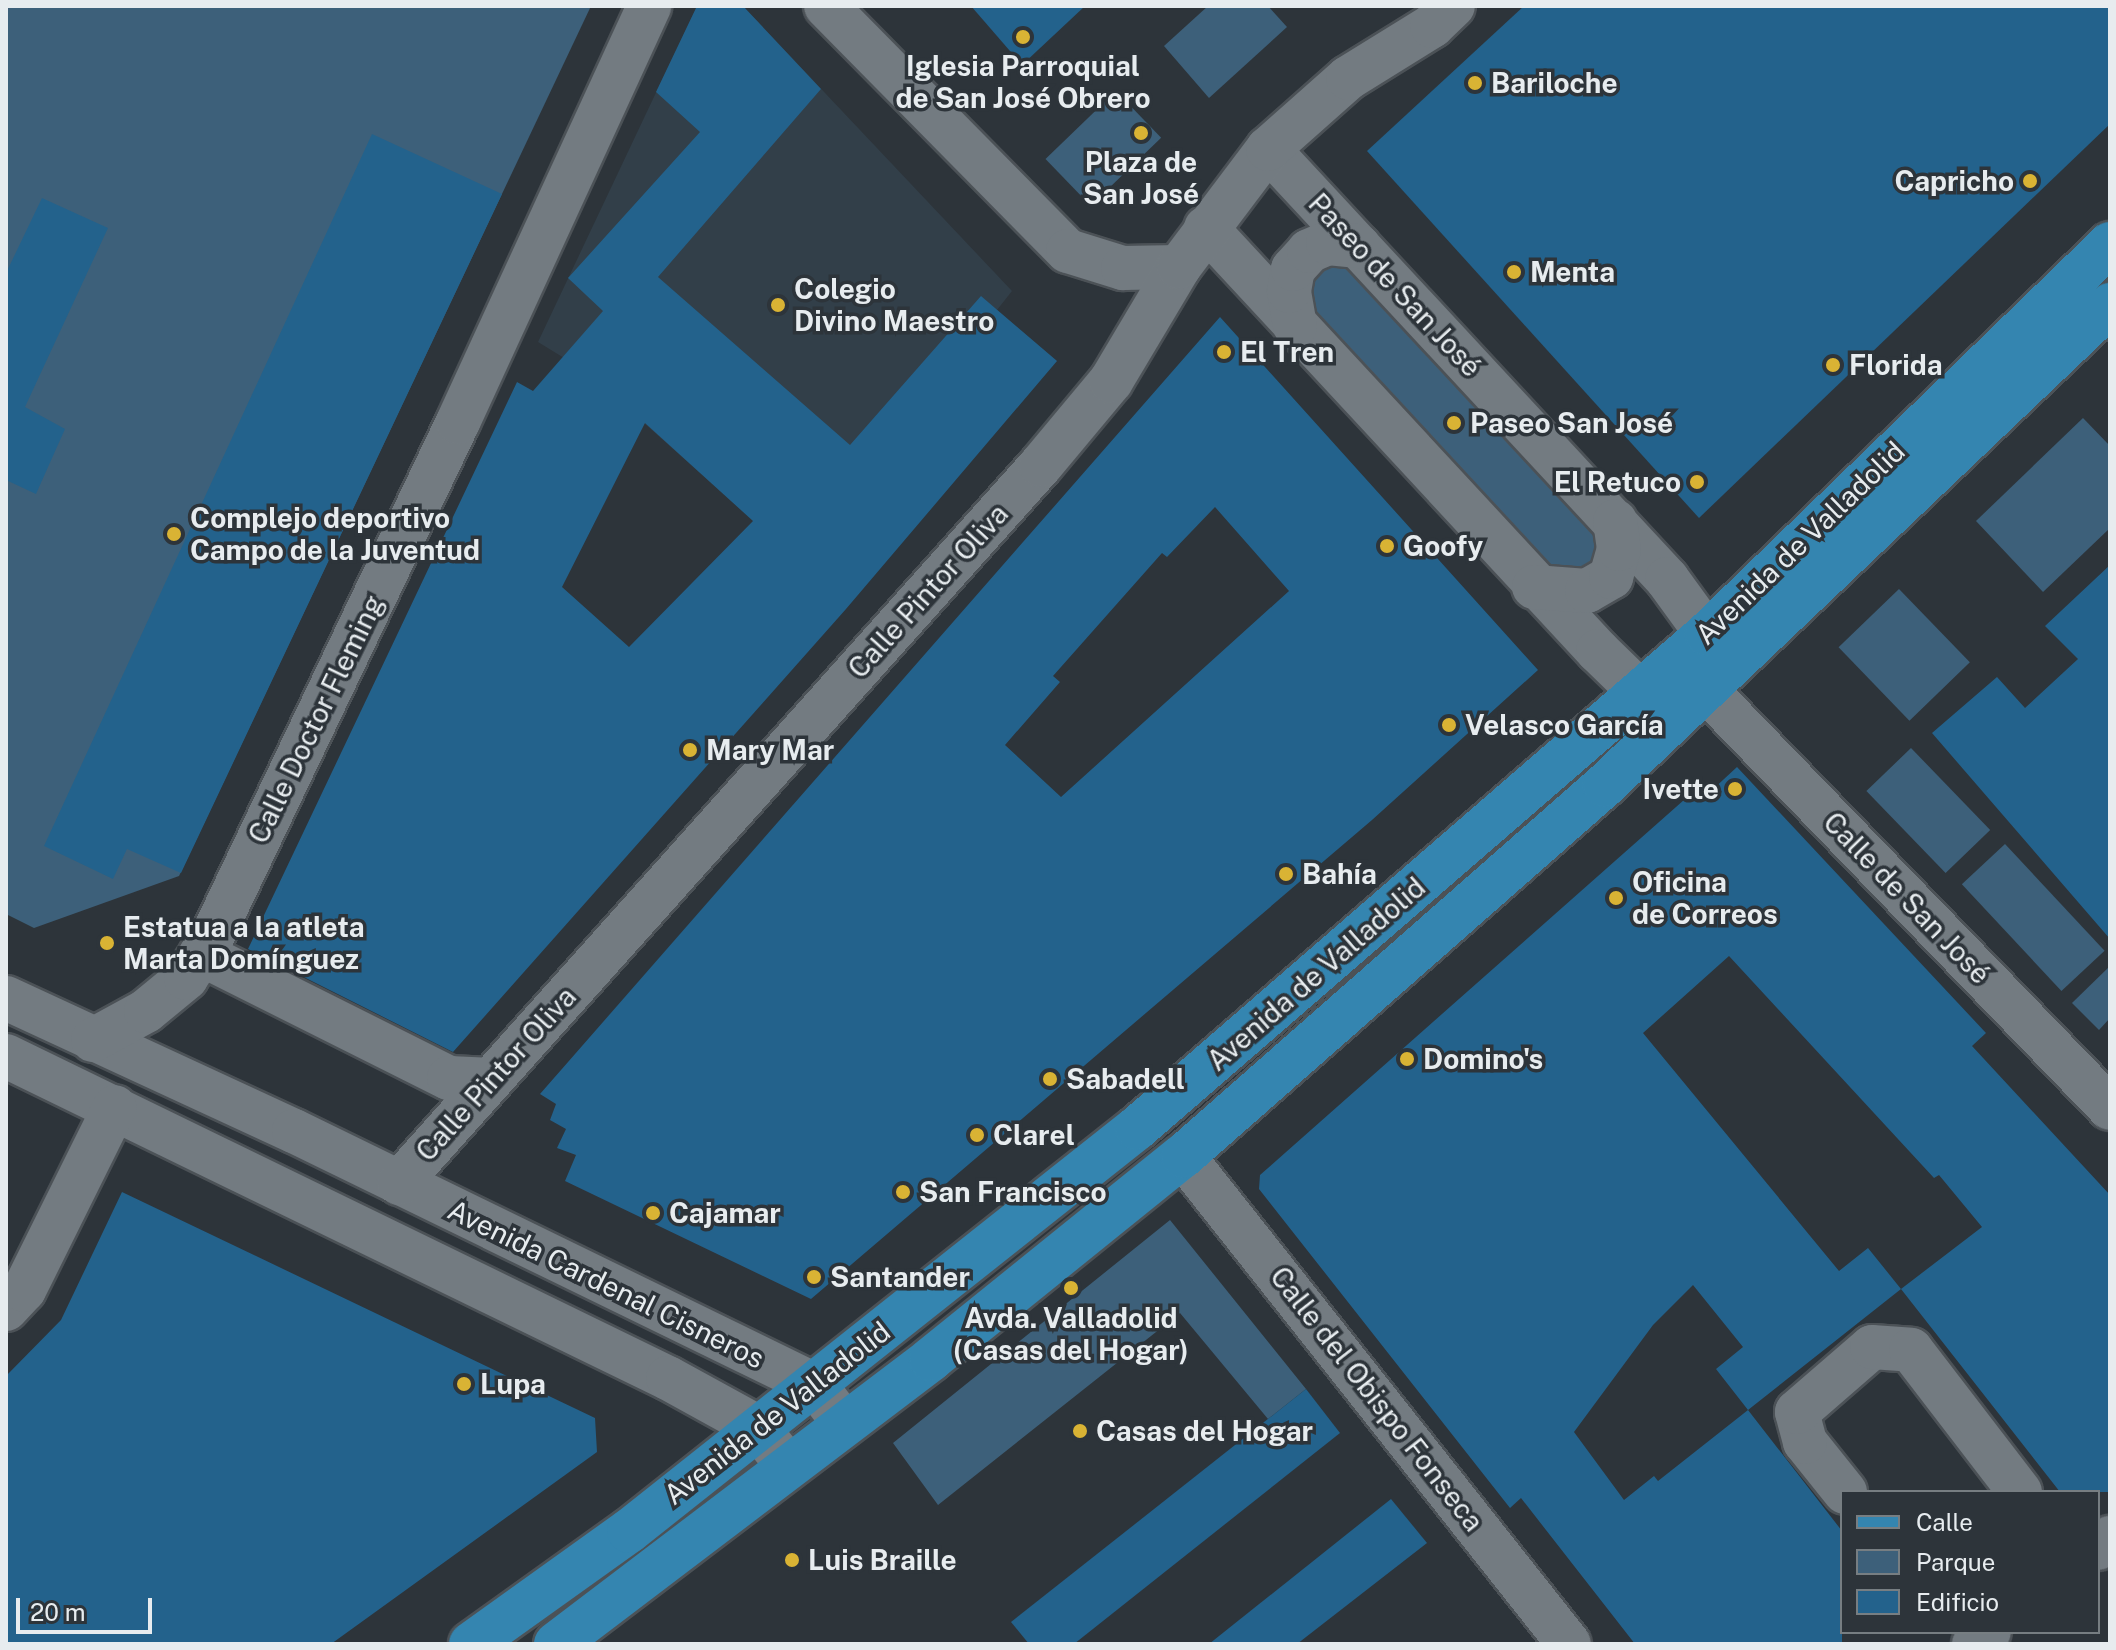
<!DOCTYPE html>
<meta charset="utf-8">
<style>
body{margin:0}
#map{position:relative;width:2116px;height:1650px;overflow:hidden;background:#2d343a;font-family:"Public Sans",sans-serif}
div>[style]{position:absolute}
.built>*{inset:0;background:#323f49}
.green>*{inset:0;background:#3d607a;transform-origin:0 0}
.building>*{inset:0;background:#23628c}
.roads{filter:drop-shadow(2px 0 #4c5257) drop-shadow(-2px 0 #4c5257) drop-shadow(0 2px #4c5257) drop-shadow(0 -2px #4c5257)}
.minor>*{height:44px;margin:-22px;padding:0 22px;transform-origin:22px;border-radius:22px;background:#737b81}
.major>*{height:44px;margin:-22px;padding:0 22px;transform-origin:22px;border-radius:22px;background:#3485b0}
.dots>*{width:22px;height:22px;translate:-50% -50%;box-sizing:border-box;border:4px solid #2d343a;border-radius:50%}
span{translate:-50% -50%;white-space:nowrap;text-align:center;line-height:1.15;-webkit-text-stroke:7px #2d343a;paint-order:stroke}
.poi-label{font-size:28px;color:#e7ecef;font-weight:700}
.left{translate:0 -50%;text-align:left}
.right{translate:-100% -50%;text-align:right}
.street-label{font-size:28px;color:#e7ecef}
.frame{position:absolute;inset:0;border:8px solid #e7ecef;pointer-events:none}
.legend{position:absolute;left:1840px;top:1490px;width:260px;height:144px;box-sizing:border-box;background:#2d343a;border:2px solid #777e82;margin:0;padding:10px 14px;list-style:none;font-size:24px;color:#e7ecef}
.legend li{display:flex;align-items:center;gap:16px;height:40px}
.legend b{width:40px;border:2px solid #777e82}
.scale{position:absolute;left:16px;top:1598px;width:136px;height:36px;box-sizing:border-box;border:4px solid #e7ecef;border-top:0;padding-left:10px;font-size:24px;line-height:28px;white-space:nowrap;color:#e7ecef;-webkit-text-stroke:6px #2d343a;paint-order:stroke}
</style>
<div id="map">
<div class="built">
<i style="clip-path:polygon(697px 6px,743px 6px,1012px 291px,997px 310px,1057px 361px,747px 515px,587px 372px,538px 342px)"></i>
</div>
<div class="green">
<i style="clip-path:polygon(6px 6px,591px 6px,179px 876px,34px 928px,6px 914px)"></i>
<i style="clip-path:polygon(1208px 6px,1268px 6px,1287px 27px,1209px 98px,1164px 46px)"></i>
<i style="left:1116px;top:91px;width:65px;height:98px;rotate:46deg"></i>
<i style="clip-path:polygon(1328px 243px,1619px 549px,1563px 593px,1295px 326px)"></i>
<i style="clip-path:polygon(2083px 418px,2110px 446px,2110px 528px,2043px 592px,1976px 521px)"></i>
<i style="left:1899px;top:589px;width:102px;height:84px;rotate:46deg"></i>
<i style="left:1911px;top:748px;width:114px;height:62px;rotate:46deg"></i>
<i style="left:2005px;top:844px;width:146px;height:59px;rotate:47deg"></i>
<i style="clip-path:polygon(2110px 966px,2110px 1018px,2099px 1030px,2072px 1003px)"></i>
<i style="clip-path:polygon(1170px 1220px,1306px 1389px,1268px 1419px,1180px 1313px,938px 1505px,893px 1443px)"></i>
</div>
<div class="building">
<i style="clip-path:polygon(evenodd,697px 6px,743px 6px,821px 89px,658px 277px,850px 445px,981px 296px,1057px 361px,846px 609px,453px 1052px,248px 949px,517px 382px,533px 391px,603px 311px,568px 278px,700px 132px,656px 92px,697px 6px,645px 423px,753px 521px,629px 647px,562px 587px,645px 423px)"></i>
<i style="clip-path:polygon(971px 6px,1085px 6px,1022px 65px)"></i>
<i style="clip-path:polygon(1524px 6px,2110px 6px,2110px 124px,1699px 518px,1367px 151px)"></i>
<i style="clip-path:polygon(372px 134px,502px 194px,181px 873px,127px 849px,113px 879px,44px 846px)"></i>
<i style="clip-path:polygon(42px 198px,108px 228px,25px 407px,65px 429px,36px 494px,6px 480px,6px 273px)"></i>
<i style="clip-path:polygon(evenodd,1220px 317px,1538px 670px,1372px 820px,811px 1299px,565px 1181px,576px 1155px,557px 1148px,566px 1129px,550px 1120px,556px 1104px,540px 1094px,1220px 317px,1215px 507px,1289px 591px,1061px 797px,1005px 745px,1060px 682px,1053px 676px,1162px 553px,1167px 557px,1215px 507px)"></i>
<i style="clip-path:polygon(2110px 565px,2110px 939px,1932px 733px,1997px 677px,2025px 708px,2078px 659px,2045px 626px)"></i>
<i style="clip-path:polygon(evenodd,1737px 767px,1986px 1033px,1972px 1046px,2110px 1195px,2110px 1492px,2060px 1492px,1901px 1289px,1748px 1410px,1842px 1531px,1842px 1644px,1635px 1644px,1521px 1498px,1510px 1508px,1259px 1189px,1260px 1175px,1702px 784px,1710px 792px,1737px 767px,1729px 956px,1934px 1178px,1939px 1175px,1982px 1227px,1901px 1289px,1868px 1248px,1839px 1271px,1643px 1033px,1729px 956px,1737px 767px,1693px 1285px,1743px 1347px,1716px 1369px,1748px 1410px,1658px 1481px,1654px 1476px,1624px 1500px,1574px 1432px,1653px 1325px,1693px 1285px)"></i>
<i style="clip-path:polygon(122px 1192px,595px 1418px,597px 1452px,331px 1644px,6px 1644px,6px 1376px,61px 1320px)"></i>
<i style="clip-path:polygon(1306px 1389px,1340px 1433px,1074px 1644px,1029px 1644px,1011px 1622px)"></i>
<i style="clip-path:polygon(1391px 1499px,1427px 1543px,1297px 1644px,1209px 1644px)"></i>
</div>
<div class="roads">
<div class="minor">
<i style="left:826px;top:6px;width:344px;rotate:45.4deg"></i>
<i style="left:1068px;top:251px;width:58px;rotate:17.2deg"></i>
<i style="left:1123px;top:268px;width:56px;rotate:-1deg"></i>
<i style="left:1268px;top:149px;width:587px;rotate:47.14deg"></i>
<i style="left:1667px;top:579px;width:68px;rotate:54deg"></i>
<i style="left:1707px;top:634px;width:36px;rotate:93deg"></i>
<i style="left:1206px;top:228px;width:577px;rotate:47.18deg"></i>
<i style="left:1598px;top:651px;width:56px;rotate:44.3deg"></i>
<i style="left:1638px;top:690px;width:41px;rotate:-1.4deg"></i>
<i style="left:1295px;top:326px;width:36px;rotate:-100deg"></i>
<i style="left:1289px;top:291px;width:22px;rotate:-80deg"></i>
<i style="left:1293px;top:269px;width:24px;rotate:-48deg"></i>
<i style="left:1309px;top:251px;width:21px;rotate:-23deg"></i>
<i style="left:1328px;top:243px;width:31px;rotate:6deg"></i>
<i style="left:1534px;top:587px;width:53px;rotate:4.3deg"></i>
<i style="left:1587px;top:591px;width:28px;rotate:-30deg"></i>
<i style="left:1611px;top:577px;width:29px;rotate:-74deg"></i>
<i style="left:1619px;top:549px;width:28px;rotate:-98deg"></i>
<i style="left:1704px;top:688px;width:584px;rotate:45.97deg"></i>
<i style="left:201px;top:954px;width:277px;rotate:26.6deg"></i>
<i style="left:449px;top:1078px;width:42px;rotate:2.7deg"></i>
<i style="left:6px;top:998px;width:317px;rotate:24.8deg"></i>
<i style="left:294px;top:1131px;width:580px;rotate:25.99deg"></i>
<i style="left:815px;top:1385px;width:48px;rotate:52.7deg"></i>
<i style="left:93px;top:1040px;width:60px;rotate:-28.7deg"></i>
<i style="left:146px;top:1011px;width:52px;rotate:-39.5deg"></i>
<i style="left:186px;top:978px;width:49px;rotate:-57.6deg"></i>
<i style="left:212px;top:937px;width:571px;rotate:-64.47deg"></i>
<i style="left:458px;top:422px;width:458px;rotate:-65.3deg"></i>
<i style="left:6px;top:1056px;width:736px;rotate:25.94deg"></i>
<i style="left:668px;top:1378px;width:102px;rotate:28.8deg"></i>
<i style="left:757px;top:1427px;width:50px;rotate:51.5deg"></i>
<i style="left:1183px;top:1156px;width:622px;rotate:51.66deg"></i>
<i style="left:399px;top:1183px;width:963px;rotate:-48.2deg"></i>
<i style="left:1041px;top:465px;width:109px;rotate:-50.2deg"></i>
<i style="left:1111px;top:381px;width:133px;rotate:-59.2deg"></i>
<i style="left:1179px;top:267px;width:148px;rotate:-53deg"></i>
<i style="left:1268px;top:149px;width:107px;rotate:-41.6deg"></i>
<i style="left:1348px;top:78px;width:99px;rotate:-31.8deg"></i>
<i style="left:1432px;top:26px;width:29px;rotate:-44deg"></i>
<i style="left:6px;top:1309px;width:26px;rotate:-47deg"></i>
<i style="left:24px;top:1290px;width:204px;rotate:-63.6deg"></i>
<i style="left:1845px;top:1492px;width:64px;rotate:-128.7deg"></i>
<i style="left:1805px;top:1442px;width:31px;rotate:-105deg"></i>
<i style="left:1797px;top:1412px;width:99px;rotate:-40.9deg"></i>
<i style="left:1872px;top:1347px;width:39px;rotate:4deg"></i>
<i style="left:1911px;top:1350px;width:179px;rotate:52.5deg"></i>
<i style="left:2098px;top:1548px;width:16px;rotate:-40deg"></i>
<i style="left:1974px;top:1644px;width:19px;rotate:-39deg"></i>
</div>
<div class="major">
<i style="left:471px;top:1644px;width:194px;rotate:-35.6deg"></i>
<i style="left:629px;top:1531px;width:648px;rotate:-38.43deg"></i>
<i style="left:1137px;top:1128px;width:754px;rotate:-40.91deg"></i>
<i style="left:1707px;top:634px;width:561px;rotate:-44.06deg"></i>
<i style="left:556px;top:1644px;width:471px;rotate:-37.2deg"></i>
<i style="left:931px;top:1359px;width:324px;rotate:-38.9deg"></i>
<i style="left:1183px;top:1156px;width:562px;rotate:-41.32deg"></i>
<i style="left:1605px;top:785px;width:697px;rotate:-43.55deg"></i>
</div>
</div>
<div class="dots">
<i style="left:1023px;top:37px;background:#d9b334"></i>
<i style="left:1475px;top:83px;background:#d9b334"></i>
<i style="left:1141px;top:133px;background:#d9b334"></i>
<i style="left:2030px;top:181px;background:#d9b334"></i>
<i style="left:1514px;top:272px;background:#d9b334"></i>
<i style="left:778px;top:305px;background:#d9b334"></i>
<i style="left:1224px;top:352px;background:#d9b334"></i>
<i style="left:1833px;top:365px;background:#d9b334"></i>
<i style="left:1454px;top:423px;background:#d9b334"></i>
<i style="left:1697px;top:482px;background:#d9b334"></i>
<i style="left:174px;top:534px;background:#d9b334"></i>
<i style="left:1387px;top:546px;background:#d9b334"></i>
<i style="left:1449px;top:725px;background:#d9b334"></i>
<i style="left:690px;top:750px;background:#d9b334"></i>
<i style="left:1735px;top:789px;background:#d9b334"></i>
<i style="left:1286px;top:874px;background:#d9b334"></i>
<i style="left:1616px;top:898px;background:#d9b334"></i>
<i style="left:107px;top:943px;background:#d9b334"></i>
<i style="left:1407px;top:1059px;background:#d9b334"></i>
<i style="left:1050px;top:1079px;background:#d9b334"></i>
<i style="left:977px;top:1135px;background:#d9b334"></i>
<i style="left:903px;top:1192px;background:#d9b334"></i>
<i style="left:653px;top:1213px;background:#d9b334"></i>
<i style="left:814px;top:1277px;background:#d9b334"></i>
<i style="left:1071px;top:1288px;background:#d9b334"></i>
<i style="left:464px;top:1384px;background:#d9b334"></i>
<i style="left:1080px;top:1431px;background:#d9b334"></i>
<i style="left:792px;top:1560px;background:#d9b334"></i>
</div>
<div class="poi-label">
<span style="left:1023px;top:82px">Iglesia Parroquial<br>de San José Obrero</span>
<span class="left" style="left:1491px;top:83px">Bariloche</span>
<span style="left:1141px;top:178px">Plaza de<br>San José</span>
<span class="right" style="left:2014px;top:181px">Capricho</span>
<span class="left" style="left:1530px;top:272px">Menta</span>
<span class="left" style="left:794px;top:305px">Colegio<br>Divino Maestro</span>
<span class="left" style="left:1240px;top:352px">El Tren</span>
<span class="left" style="left:1849px;top:365px">Florida</span>
<span class="left" style="left:1470px;top:423px">Paseo San José</span>
<span class="right" style="left:1681px;top:482px">El Retuco</span>
<span class="left" style="left:190px;top:534px">Complejo deportivo<br>Campo de la Juventud</span>
<span class="left" style="left:1403px;top:546px">Goofy</span>
<span class="left" style="left:1465px;top:725px">Velasco García</span>
<span class="left" style="left:706px;top:750px">Mary Mar</span>
<span class="right" style="left:1719px;top:789px">Ivette</span>
<span class="left" style="left:1302px;top:874px">Bahía</span>
<span class="left" style="left:1632px;top:898px">Oficina<br>de Correos</span>
<span class="left" style="left:123px;top:943px">Estatua a la atleta<br>Marta Domínguez</span>
<span class="left" style="left:1423px;top:1059px">Domino's</span>
<span class="left" style="left:1066px;top:1079px">Sabadell</span>
<span class="left" style="left:993px;top:1135px">Clarel</span>
<span class="left" style="left:919px;top:1192px">San Francisco</span>
<span class="left" style="left:669px;top:1213px">Cajamar</span>
<span class="left" style="left:830px;top:1277px">Santander</span>
<span style="left:1071px;top:1334px">Avda. Valladolid<br>(Casas del Hogar)</span>
<span class="left" style="left:480px;top:1384px">Lupa</span>
<span class="left" style="left:1096px;top:1431px">Casas del Hogar</span>
<span class="left" style="left:808px;top:1560px">Luis Braille</span>
</div>
<div class="street-label">
<span style="left:1395px;top:285px;rotate:47deg">Paseo de San José</span>
<span style="left:1800px;top:543px;rotate:-44deg">Avenida de Valladolid</span>
<span style="left:928px;top:591px;rotate:-48deg">Calle Pintor Oliva</span>
<span style="left:316px;top:719px;rotate:-64deg">Calle Doctor Fleming</span>
<span style="left:1907px;top:898px;rotate:46deg">Calle de San José</span>
<span style="left:1316px;top:974px;rotate:-41deg">Avenida de Valladolid</span>
<span style="left:496px;top:1074px;rotate:-48deg">Calle Pintor Oliva</span>
<span style="left:606px;top:1284px;rotate:26deg">Avenida Cardenal Cisneros</span>
<span style="left:1377px;top:1399px;rotate:52deg">Calle del Obispo Fonseca</span>
<span style="left:777px;top:1413px;rotate:-38deg">Avenida de Valladolid</span>
</div>
<div class="frame"></div>
<ul class="legend">
<li><b style="height:10px;background:#3485b0"></b>Calle</li>
<li><b style="height:22px;background:#3d607a"></b>Parque</li>
<li><b style="height:22px;background:#23628c"></b>Edificio</li>
</ul>
<div class="scale">20 m</div>
</div>
